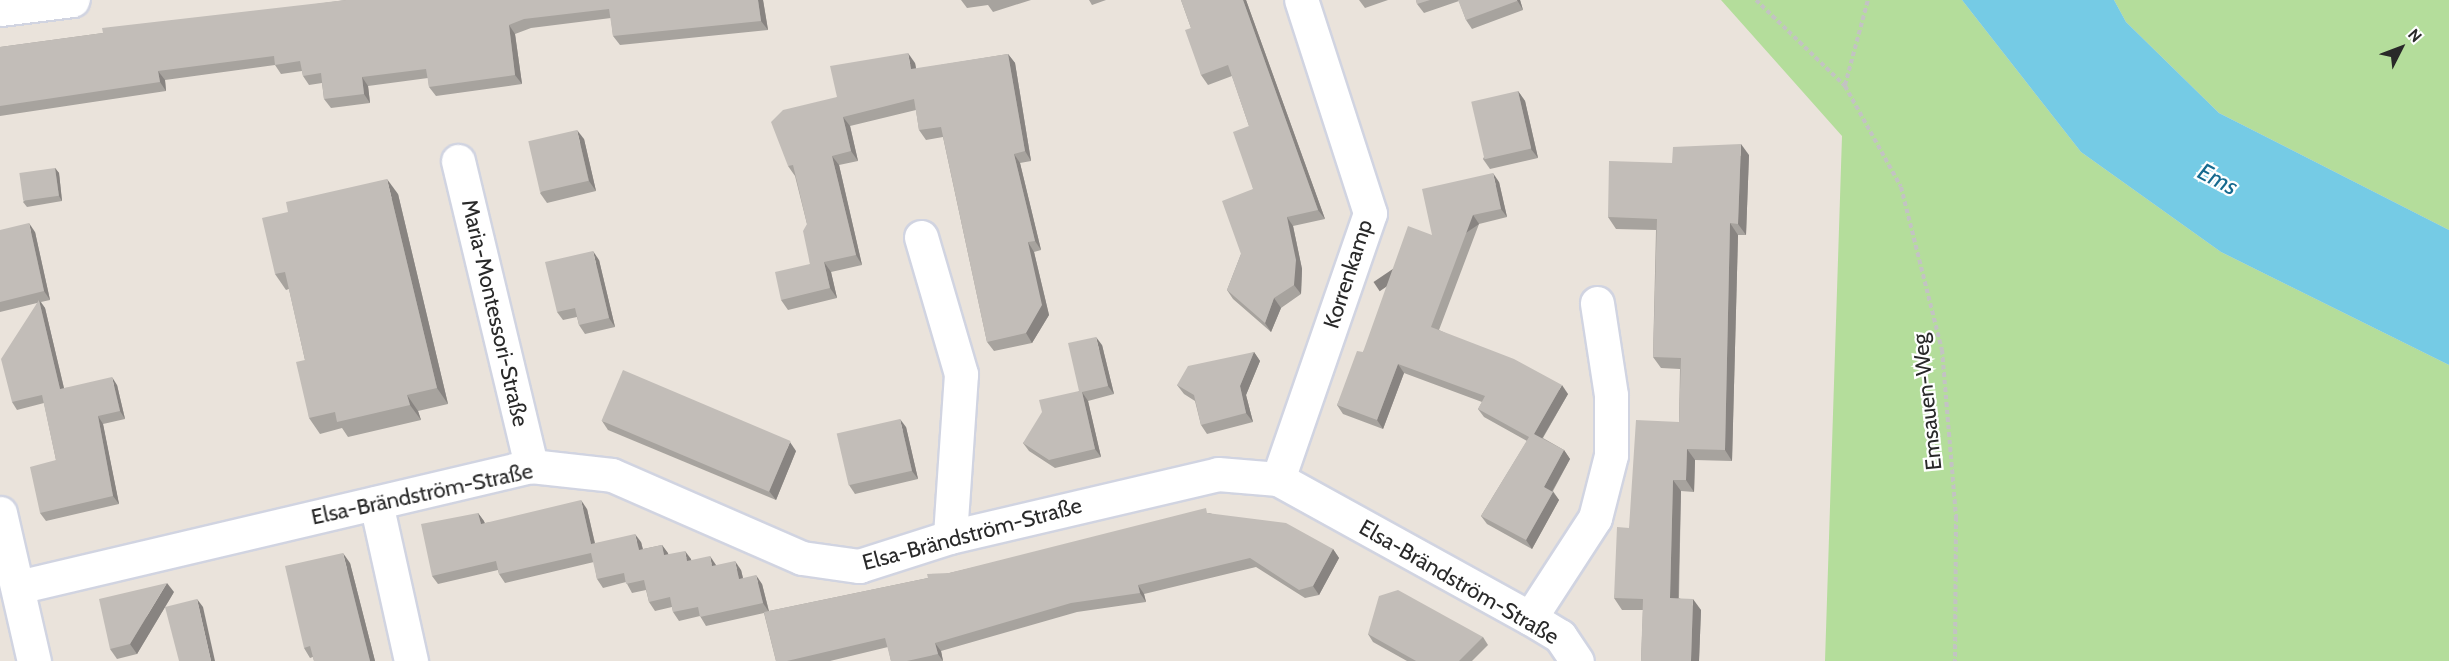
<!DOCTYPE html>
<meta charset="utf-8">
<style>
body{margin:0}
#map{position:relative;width:2449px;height:661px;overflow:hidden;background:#eae3db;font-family:Cabin,sans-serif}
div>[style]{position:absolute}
.green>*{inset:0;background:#b4dd9b}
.water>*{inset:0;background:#75cbe5}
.path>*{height:4px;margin-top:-2px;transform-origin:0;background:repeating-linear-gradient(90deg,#c3c3c3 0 4.5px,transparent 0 7.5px)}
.roads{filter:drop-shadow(2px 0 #d1d4e1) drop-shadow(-2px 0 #d1d4e1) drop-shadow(0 2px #d1d4e1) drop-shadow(0 -2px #d1d4e1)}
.minor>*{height:33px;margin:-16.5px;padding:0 16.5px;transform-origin:16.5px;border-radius:16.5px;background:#fff}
.wall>*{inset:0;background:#a7a39e}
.shaded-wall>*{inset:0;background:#888481;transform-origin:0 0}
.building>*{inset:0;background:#c2bdb8;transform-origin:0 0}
span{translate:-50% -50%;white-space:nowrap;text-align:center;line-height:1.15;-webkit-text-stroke:4.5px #fff;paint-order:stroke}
.street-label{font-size:22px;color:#292929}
.water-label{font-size:24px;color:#166a8f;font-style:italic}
.north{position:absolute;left:2371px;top:18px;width:60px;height:60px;-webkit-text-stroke:4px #fff;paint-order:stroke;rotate:48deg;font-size:16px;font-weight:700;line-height:24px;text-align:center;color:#292929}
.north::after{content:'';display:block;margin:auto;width:21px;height:27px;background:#292929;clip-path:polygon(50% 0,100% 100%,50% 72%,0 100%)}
</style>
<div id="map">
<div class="green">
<i style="clip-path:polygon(1721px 0,1962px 0,2081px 152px,2221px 252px,2449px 365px,2449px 661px,1825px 661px,1842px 136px)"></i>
<i style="clip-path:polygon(2114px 0,2449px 0,2449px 230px,2219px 113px,2126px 22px)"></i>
</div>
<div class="water">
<i style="clip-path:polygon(1962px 0,2114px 0,2126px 22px,2219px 113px,2449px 230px,2449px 365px,2221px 252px,2081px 152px)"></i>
</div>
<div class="path">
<i style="left:1756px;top:0;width:124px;rotate:44deg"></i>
<i style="left:1845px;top:86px;width:115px;rotate:61deg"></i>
<i style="left:1901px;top:187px;width:168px;rotate:75.9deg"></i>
<i style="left:1942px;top:350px;width:168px;rotate:85.2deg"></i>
<i style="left:1956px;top:517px;width:144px;rotate:90.4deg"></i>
<i style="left:1845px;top:85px;width:88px;rotate:-74.9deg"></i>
</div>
<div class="roads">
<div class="minor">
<i style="left:0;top:9px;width:73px;rotate:-7.1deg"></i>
<i style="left:458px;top:161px;width:314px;rotate:76.5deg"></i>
<i style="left:921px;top:237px;width:143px;rotate:73.7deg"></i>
<i style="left:961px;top:374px;width:163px;rotate:93.9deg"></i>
<i style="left:1278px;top:479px;width:281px;rotate:-70.9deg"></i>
<i style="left:1370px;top:213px;width:224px;rotate:-107.9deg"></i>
<i style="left:376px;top:503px;width:162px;rotate:77.5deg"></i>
<i style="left:0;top:513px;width:152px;rotate:77.1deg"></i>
<i style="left:18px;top:587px;width:527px;rotate:-13.27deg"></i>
<i style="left:531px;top:466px;width:81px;rotate:6.3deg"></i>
<i style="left:612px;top:475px;width:207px;rotate:23.6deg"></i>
<i style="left:802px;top:558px;width:58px;rotate:8deg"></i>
<i style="left:859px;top:566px;width:96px;rotate:-17.7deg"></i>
<i style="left:950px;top:537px;width:275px;rotate:-13.2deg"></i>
<i style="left:1218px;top:474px;width:60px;rotate:4.8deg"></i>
<i style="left:1278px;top:479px;width:288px;rotate:28.9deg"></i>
<i style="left:1530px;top:618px;width:35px;rotate:31deg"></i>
<i style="left:1560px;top:636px;width:30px;rotate:56deg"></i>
<i style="left:1530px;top:618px;width:119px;rotate:-57deg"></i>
<i style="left:1595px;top:518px;width:65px;rotate:-75.7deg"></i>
<i style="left:1611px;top:455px;width:60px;rotate:-90deg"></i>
<i style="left:1611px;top:395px;width:93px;rotate:-98.7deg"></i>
</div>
</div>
<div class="wall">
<i style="clip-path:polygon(346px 0,763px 0,768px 30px,620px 45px,613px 36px,611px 18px,531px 28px,515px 34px,522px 84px,436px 96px,429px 87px,428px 78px,368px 86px,370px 103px,331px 108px,324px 99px,322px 83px,309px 85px,303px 76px,302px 71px,281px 74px,275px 65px,165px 80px,166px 91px,0 116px,0 47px)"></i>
<i style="clip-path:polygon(961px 0,1031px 0,993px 12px,988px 5px,967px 8px)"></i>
<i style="clip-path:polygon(1089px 0,1106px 0,1092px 5px)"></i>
<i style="clip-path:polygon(1181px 0,1246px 0,1325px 219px,1293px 226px,1302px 269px,1301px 294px,1281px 308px,1271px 332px,1233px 299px,1227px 290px,1241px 254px,1253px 189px,1249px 126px,1232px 76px,1208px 85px,1201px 75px,1191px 28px)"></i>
<i style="clip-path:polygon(1359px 0,1388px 0,1365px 8px)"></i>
<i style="clip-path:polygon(1416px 0,1520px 0,1523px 10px,1472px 29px,1466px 20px,1459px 1px,1424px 13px,1417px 4px)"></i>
<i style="clip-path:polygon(1008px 54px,1015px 63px,1031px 161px,1020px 163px,1041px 250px,1034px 252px,1049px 315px,1032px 343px,994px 351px,987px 342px,943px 137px,926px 140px,919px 130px,916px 110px,850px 126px,858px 161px,839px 165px,862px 265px,831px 272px,837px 298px,788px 310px,781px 300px,810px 264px,807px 224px,795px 176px,788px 166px,837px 97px,915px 63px,916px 69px)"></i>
<i style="clip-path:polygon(1518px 91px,1525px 101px,1538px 158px,1490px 169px,1483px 159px)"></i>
<i style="clip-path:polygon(584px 139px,596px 191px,547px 203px,540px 193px)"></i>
<i style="clip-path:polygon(1749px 155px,1746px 235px,1738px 235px,1732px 461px,1695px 460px,1694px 492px,1681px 491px,1679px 598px,1701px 610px,1699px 661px,1641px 661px,1643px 610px,1622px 610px,1614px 598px,1629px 528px,1679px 422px,1680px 369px,1661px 368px,1653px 357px,1656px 230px,1616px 229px,1608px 217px,1672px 163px)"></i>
<i style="clip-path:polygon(55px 168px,59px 173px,62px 201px,27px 207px,23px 202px)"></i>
<i style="clip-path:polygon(1499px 182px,1507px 217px,1479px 224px,1439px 330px,1568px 394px,1543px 438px,1564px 450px,1570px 459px,1553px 491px,1559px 500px,1532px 549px,1487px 524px,1481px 516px,1527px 441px,1484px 417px,1478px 409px,1482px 402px,1404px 373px,1383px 429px,1343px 414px,1337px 405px,1363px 352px,1432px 235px)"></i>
<i style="clip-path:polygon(398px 194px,448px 404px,418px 411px,421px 420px,348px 437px,342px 428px,320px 434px,309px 418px,305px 360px,289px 289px,286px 290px,275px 274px)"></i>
<i style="clip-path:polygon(0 230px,35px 232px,50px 300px,41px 302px,45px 308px,64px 388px,117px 385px,125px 419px,103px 424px,119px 504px,46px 521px,40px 513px,56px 460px,44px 403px,17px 410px,12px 402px,37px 303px,0 312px)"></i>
<i style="clip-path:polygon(599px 260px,615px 327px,585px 334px,579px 325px,577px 317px,563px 320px,557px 312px)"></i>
<i style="clip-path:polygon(1102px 345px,1114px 394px,1088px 401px,1101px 457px,1055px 468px,1029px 451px,1023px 443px,1079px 391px)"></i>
<i style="clip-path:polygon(1254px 352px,1260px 361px,1246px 395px,1253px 422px,1207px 434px,1201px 425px,1195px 401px,1184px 394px,1177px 385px)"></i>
<i style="clip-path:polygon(602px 421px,796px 451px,776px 500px,608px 430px)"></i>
<i style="clip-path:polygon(906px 427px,918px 479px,855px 494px,849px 485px)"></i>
<i style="clip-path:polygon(587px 509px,595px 543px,641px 542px,643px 549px,662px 545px,668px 554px,691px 559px,691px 560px,741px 570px,743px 578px,762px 584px,769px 611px,928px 578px,1209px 513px,1333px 549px,1339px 558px,1319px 595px,1305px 598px,1256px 567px,1144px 594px,1146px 602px,1077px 612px,941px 651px,943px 661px,891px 661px,888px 647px,830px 661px,776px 661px,764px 613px,706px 626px,700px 616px,679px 621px,673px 612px,672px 607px,655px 611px,649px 602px,646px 590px,632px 593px,626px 582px,603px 588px,597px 579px,594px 562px,505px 583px,499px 574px,498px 570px,438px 584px,432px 576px,478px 513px,485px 523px)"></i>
<i style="clip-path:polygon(350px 563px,375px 661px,314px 661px,313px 657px,310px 658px,304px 648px)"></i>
<i style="clip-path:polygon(174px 592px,137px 654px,117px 659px,110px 649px)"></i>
<i style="clip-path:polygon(1368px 634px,1483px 637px,1488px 645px,1472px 661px,1407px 661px,1373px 642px)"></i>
</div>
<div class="shaded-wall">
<i style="clip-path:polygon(758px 0,763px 0,768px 30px,761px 21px)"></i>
<i style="clip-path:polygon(1243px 0,1246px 0,1325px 219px,1318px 210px)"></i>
<i style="clip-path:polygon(1517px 0,1520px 0,1523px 10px)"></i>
<i style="clip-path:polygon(509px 25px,515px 34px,522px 84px,515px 75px)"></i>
<i style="clip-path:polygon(908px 53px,915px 63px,918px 79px,911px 69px)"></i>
<i style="clip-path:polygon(1008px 54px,1015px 63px,1031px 161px,1025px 151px)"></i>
<i style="clip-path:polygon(158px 71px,165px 80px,166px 91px,160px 82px)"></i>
<i style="clip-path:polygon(362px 77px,368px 86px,370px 103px,364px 94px)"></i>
<i style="clip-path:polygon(1518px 91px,1525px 101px,1538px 158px,1531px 149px)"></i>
<i style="clip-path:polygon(843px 117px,850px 126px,858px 161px,851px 151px)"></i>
<i style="clip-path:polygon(577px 130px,584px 139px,596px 191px,589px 181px)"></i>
<i style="clip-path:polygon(1741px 144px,1749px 155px,1746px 235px,1738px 224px)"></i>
<i style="clip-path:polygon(1014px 154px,1020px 163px,1041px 250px,1035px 241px)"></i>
<i style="clip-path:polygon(832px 156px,839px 165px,862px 265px,856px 255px)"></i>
<i style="clip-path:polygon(55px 168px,59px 173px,62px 201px,59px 196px)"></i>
<i style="clip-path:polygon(1493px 173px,1499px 182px,1507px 217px,1501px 209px)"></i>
<i style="clip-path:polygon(387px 179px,398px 194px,448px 404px,437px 388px)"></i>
<i style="left:1473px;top:215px;width:11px;height:120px;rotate:56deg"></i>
<i style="clip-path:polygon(1287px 217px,1293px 226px,1302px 269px,1301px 294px,1294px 285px)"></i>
<i style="clip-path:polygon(29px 223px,35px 232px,50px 300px,44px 291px)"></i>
<i style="clip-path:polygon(1730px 223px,1738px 235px,1732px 461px,1725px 450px)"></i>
<i style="clip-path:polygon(1028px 242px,1034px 252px,1049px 315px,1032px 343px,1026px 333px)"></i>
<i style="clip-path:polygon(593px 251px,599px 260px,615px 327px,609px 318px)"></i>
<i style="clip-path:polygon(824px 262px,831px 272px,837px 298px,830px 288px)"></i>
<i style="clip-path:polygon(1274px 298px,1281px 308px,1271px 332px,1265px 323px)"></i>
<i style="clip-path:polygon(39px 300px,45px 308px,66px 397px,60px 389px)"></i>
<i style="clip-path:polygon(1096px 337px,1102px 345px,1114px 394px,1108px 386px)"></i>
<i style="clip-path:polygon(1254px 352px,1260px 361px,1246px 395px,1253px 422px,1246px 413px,1240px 386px)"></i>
<i style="clip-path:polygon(1398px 364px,1404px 373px,1383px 429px,1377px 420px)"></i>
<i style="clip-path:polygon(112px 377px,117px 385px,125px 419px,120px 411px)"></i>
<i style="clip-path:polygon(1562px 385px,1568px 394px,1540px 442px,1534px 434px)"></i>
<i style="clip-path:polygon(1082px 392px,1088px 401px,1101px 457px,1095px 449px)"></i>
<i style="clip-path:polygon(407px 395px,418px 411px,421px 420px,410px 405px)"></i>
<i style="clip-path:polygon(98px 416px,103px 424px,119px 504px,113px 496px)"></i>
<i style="clip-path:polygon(900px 419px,906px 427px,918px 479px,912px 471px)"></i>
<i style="clip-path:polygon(790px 442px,796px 451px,776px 500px,769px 491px)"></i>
<i style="clip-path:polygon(1687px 449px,1695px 460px,1694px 492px,1686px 480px)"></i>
<i style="clip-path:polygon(1564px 450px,1570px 459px,1550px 495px,1544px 487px)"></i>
<i style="clip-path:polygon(1673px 480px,1681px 491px,1678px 609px,1670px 598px)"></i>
<i style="clip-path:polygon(1553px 492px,1559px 500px,1532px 549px,1526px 540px)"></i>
<i style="clip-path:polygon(581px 500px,587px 509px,597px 553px,591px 544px)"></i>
<i style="clip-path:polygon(478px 513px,484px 521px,487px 532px,481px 524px)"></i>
<i style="clip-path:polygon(635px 534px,641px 542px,645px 559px,639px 550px)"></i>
<i style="clip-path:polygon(662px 545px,668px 553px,670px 564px,664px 555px)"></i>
<i style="clip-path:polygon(1333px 549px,1339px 558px,1319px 595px,1313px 586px)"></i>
<i style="clip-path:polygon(685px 551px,691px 559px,693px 570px,687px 561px)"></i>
<i style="clip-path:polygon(343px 553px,350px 563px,375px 661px,370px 661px)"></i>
<i style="clip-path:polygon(710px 556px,716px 565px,718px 575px,712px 566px)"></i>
<i style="clip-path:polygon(735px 561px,741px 570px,745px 587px,739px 579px)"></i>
<i style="clip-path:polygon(756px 575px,762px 584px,769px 612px,763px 603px)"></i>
<i style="clip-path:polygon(167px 583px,174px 592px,137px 654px,130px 644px)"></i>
<i style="clip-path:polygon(1138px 585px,1144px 594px,1146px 602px,1140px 593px)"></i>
<i style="clip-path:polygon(197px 599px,203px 607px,215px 661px,211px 661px)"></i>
<i style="clip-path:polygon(1693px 599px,1701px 610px,1699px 661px,1691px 661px)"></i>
<i style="clip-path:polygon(935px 643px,941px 651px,943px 661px,938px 654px)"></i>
</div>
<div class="building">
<i style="clip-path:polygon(346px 0,758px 0,761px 21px,613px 36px,609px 9px,524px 19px,509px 25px,515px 75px,429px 87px,426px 69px,362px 77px,364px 94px,324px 99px,321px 73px,303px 76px,300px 61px,275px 65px,274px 56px,158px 71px,160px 82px,0 106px,0 47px,103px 33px,102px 28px)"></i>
<i style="clip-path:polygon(1181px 0,1243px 0,1318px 210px,1287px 217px,1296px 260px,1294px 285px,1274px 298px,1265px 323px,1227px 290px,1241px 254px,1222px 201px,1253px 189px,1233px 132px,1249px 126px,1228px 65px,1201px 75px,1185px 30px,1191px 28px)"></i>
<i style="clip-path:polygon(1416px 0,1430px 0,1417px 4px)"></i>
<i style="clip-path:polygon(1458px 0,1517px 0,1517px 1px,1466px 20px)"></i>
<i style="clip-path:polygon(908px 53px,911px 69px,1008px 54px,1025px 151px,1014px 154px,1035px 241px,1028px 242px,1042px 305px,1026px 333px,987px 342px,941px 127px,919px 130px,914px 99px,843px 117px,851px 151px,832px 156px,856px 255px,824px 262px,830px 288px,781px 300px,775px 272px,810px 264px,803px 231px,807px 224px,793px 165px,788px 166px,771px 122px,783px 110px,837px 97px,830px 66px)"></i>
<i style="left:1518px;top:91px;width:59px;height:48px;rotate:77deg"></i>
<i style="left:577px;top:130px;width:52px;height:50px;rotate:77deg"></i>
<i style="clip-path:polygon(1741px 144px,1738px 224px,1730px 223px,1725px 450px,1687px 449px,1686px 480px,1673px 480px,1670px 598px,1693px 599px,1691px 661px,1641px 661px,1643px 599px,1614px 598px,1617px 527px,1629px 528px,1636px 420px,1679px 422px,1681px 358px,1653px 357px,1657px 219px,1608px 217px,1609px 161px,1672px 163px,1673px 147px)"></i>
<i style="left:55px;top:168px;width:28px;height:36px;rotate:82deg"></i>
<i style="clip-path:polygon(1493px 173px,1501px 209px,1473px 215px,1431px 327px,1514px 359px,1562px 385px,1534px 434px,1564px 450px,1544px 487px,1553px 492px,1526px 540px,1481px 516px,1529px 437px,1478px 409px,1485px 396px,1398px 364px,1377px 420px,1337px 405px,1357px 351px,1363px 352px,1408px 226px,1432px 235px,1422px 189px)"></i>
<i style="clip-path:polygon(387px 179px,437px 388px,407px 395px,410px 405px,337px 422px,335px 412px,309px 418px,296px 362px,305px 360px,285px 272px,275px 274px,262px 218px,288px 212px,286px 202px)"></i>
<i style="clip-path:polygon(29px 223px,44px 291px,0 302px,0 230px)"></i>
<i style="clip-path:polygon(593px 251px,609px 318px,579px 325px,575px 308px,557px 312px,545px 262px)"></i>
<i style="clip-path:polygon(39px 300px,60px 389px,112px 377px,120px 411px,98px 416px,113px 496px,40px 513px,30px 467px,56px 460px,42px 395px,12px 402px,1px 359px)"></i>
<i style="clip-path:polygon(1096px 337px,1108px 386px,1082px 392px,1095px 449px,1049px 460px,1023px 443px,1042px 412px,1039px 400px,1079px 391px,1068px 343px)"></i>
<i style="clip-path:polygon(1254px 352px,1240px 386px,1246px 413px,1201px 425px,1194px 395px,1177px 385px,1188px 366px)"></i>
<i style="left:623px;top:370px;width:182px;height:55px;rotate:23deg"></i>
<i style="left:900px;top:419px;width:53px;height:65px;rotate:77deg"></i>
<i style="clip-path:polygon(581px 500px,591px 544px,635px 534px,639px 550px,662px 545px,664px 555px,685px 551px,687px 561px,710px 556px,712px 566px,735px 561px,739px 579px,756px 575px,763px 603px,700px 617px,698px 607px,673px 612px,670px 597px,649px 602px,644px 580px,626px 584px,624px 573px,597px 579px,591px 553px,499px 574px,496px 561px,432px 576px,421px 524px,478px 513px,481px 524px)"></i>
<i style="clip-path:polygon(1206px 508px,1207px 513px,1286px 523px,1333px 549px,1313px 586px,1299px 590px,1250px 558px,1138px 585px,1140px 593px,1071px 603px,935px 643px,938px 654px,907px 661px,891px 661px,885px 638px,787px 661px,776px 661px,764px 612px,928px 578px,927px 574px,949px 573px)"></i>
<i style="clip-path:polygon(343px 553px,370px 661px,314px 661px,310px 646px,304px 648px,285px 566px)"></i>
<i style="clip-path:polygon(167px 583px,130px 644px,110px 649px,99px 599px)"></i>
<i style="clip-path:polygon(1398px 590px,1483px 637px,1459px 661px,1416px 661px,1368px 634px,1379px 596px)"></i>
<i style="clip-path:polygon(197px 599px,211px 661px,179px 661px,165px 607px)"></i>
</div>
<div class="street-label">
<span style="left:1348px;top:274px;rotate:-72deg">Korrenkamp</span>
<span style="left:495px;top:313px;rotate:77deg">Maria-Montessori-Straße</span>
<span style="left:1927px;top:402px;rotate:-96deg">Emsauen-Weg</span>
<span style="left:422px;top:494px;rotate:-12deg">Elsa-Brändström-Straße</span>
<span style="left:972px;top:534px;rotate:-15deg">Elsa-Brändström-Straße</span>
<span style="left:1459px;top:582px;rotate:30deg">Elsa-Brändström-Straße</span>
</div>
<div class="water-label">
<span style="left:2218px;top:179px;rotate:28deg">Ems</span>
</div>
<div class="north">N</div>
</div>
